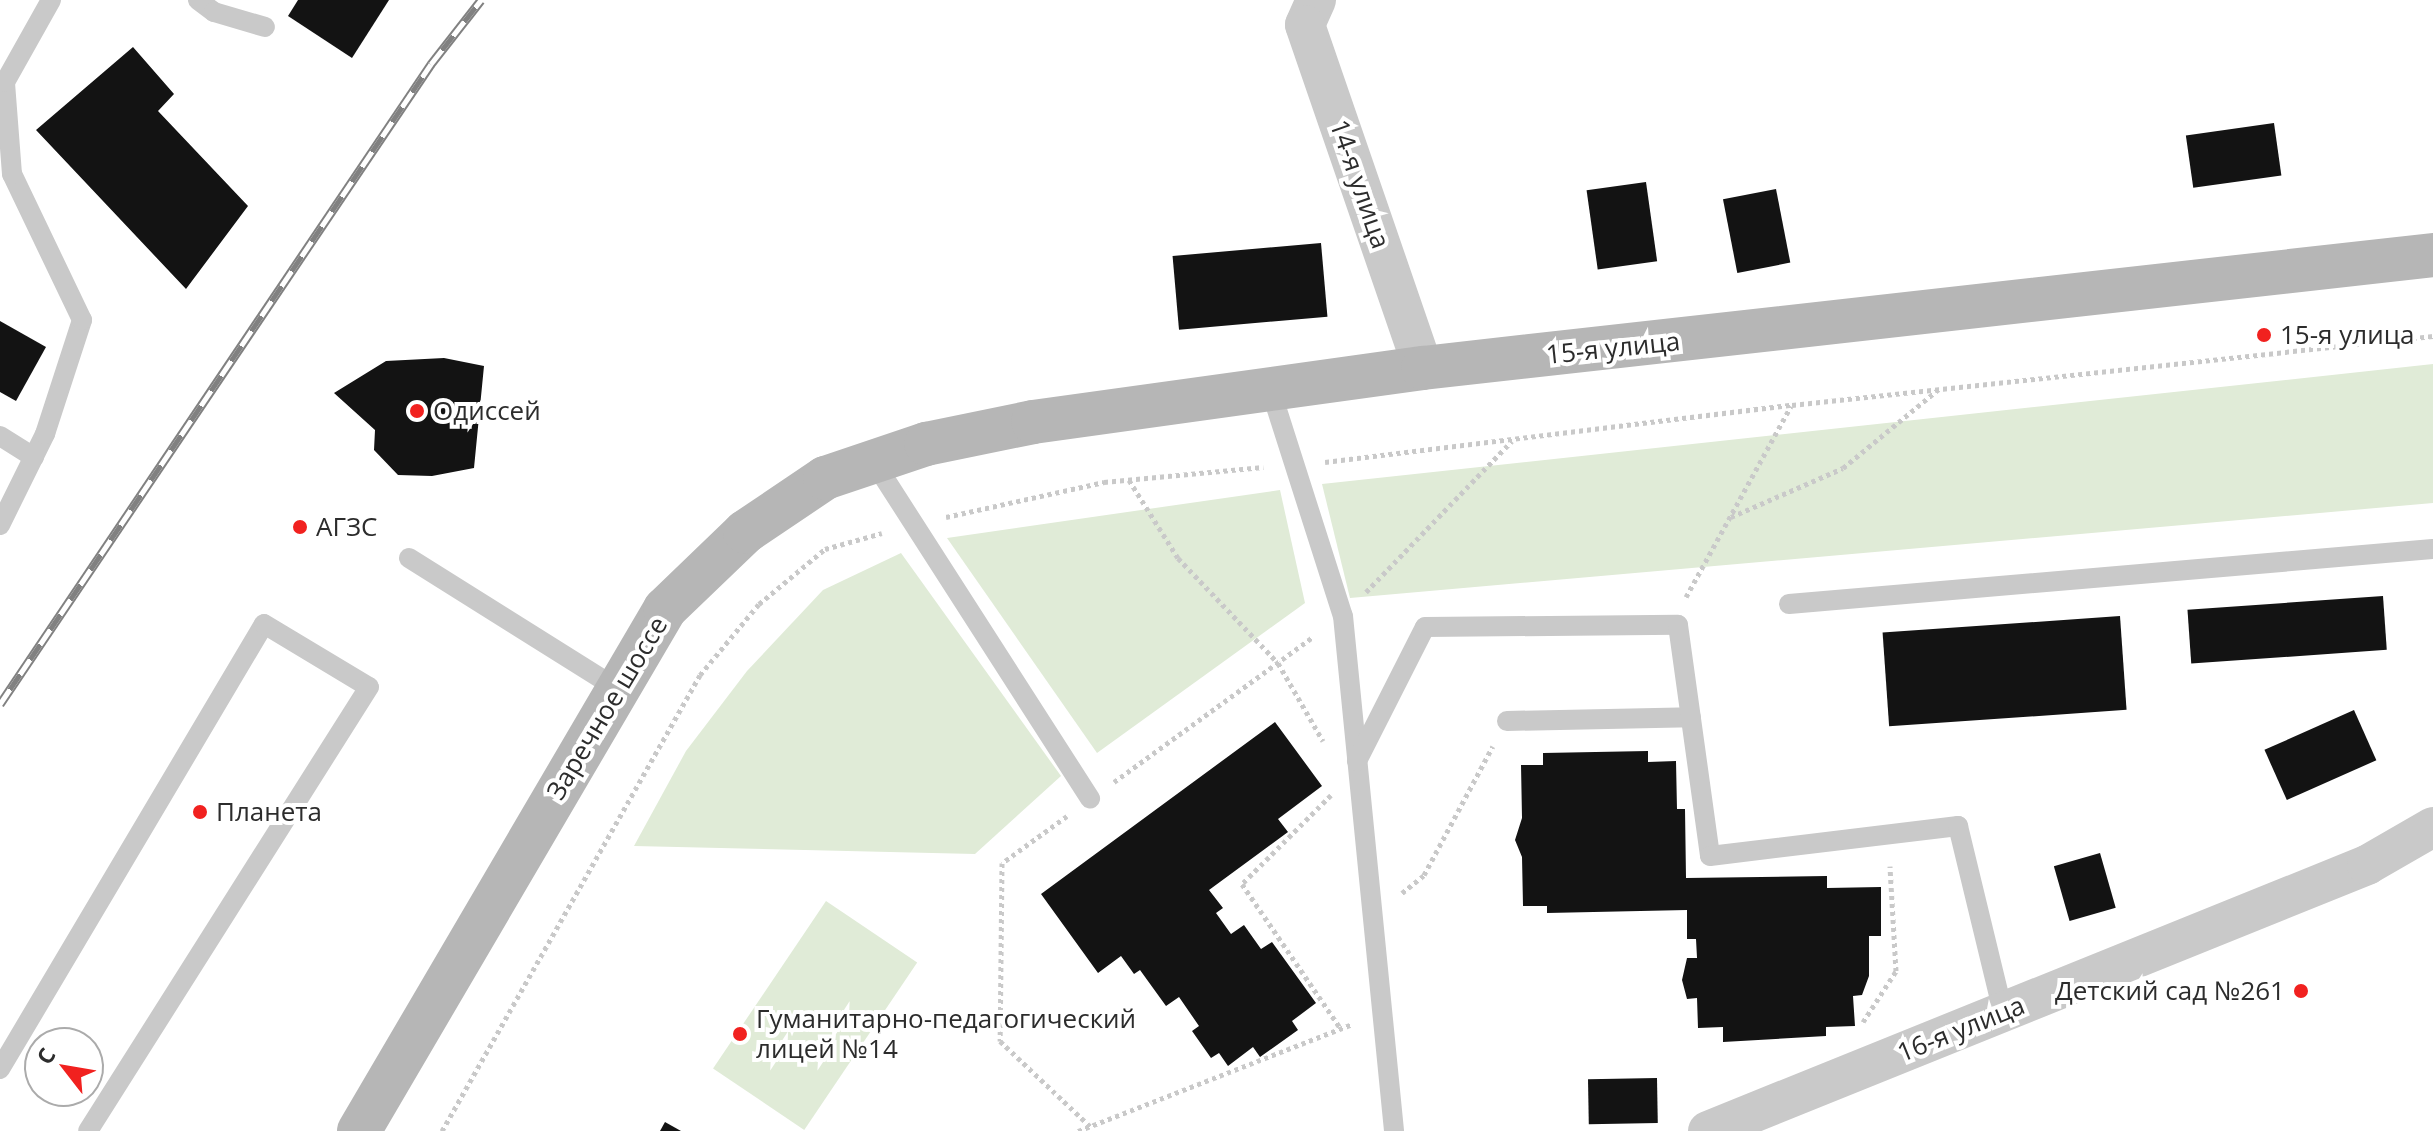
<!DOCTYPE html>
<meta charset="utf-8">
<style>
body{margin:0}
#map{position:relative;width:2433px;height:1131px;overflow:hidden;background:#fff;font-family:"Open Sans",sans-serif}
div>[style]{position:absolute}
.green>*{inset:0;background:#e0ebd7;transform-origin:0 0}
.building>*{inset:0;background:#131313;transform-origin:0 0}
.path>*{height:5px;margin-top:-2.5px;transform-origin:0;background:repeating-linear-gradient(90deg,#c9c9c9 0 4px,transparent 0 8px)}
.service>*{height:20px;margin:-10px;padding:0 10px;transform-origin:10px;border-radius:10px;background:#c9c9c9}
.minor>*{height:40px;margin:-20px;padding:0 20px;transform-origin:20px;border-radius:20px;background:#c9c9c9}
.secondary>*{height:44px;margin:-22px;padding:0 22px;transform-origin:22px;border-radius:22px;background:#b6b6b6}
.rail>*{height:9px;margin-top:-4.5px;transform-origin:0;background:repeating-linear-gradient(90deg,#fff 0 18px,#818181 0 36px);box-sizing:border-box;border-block:2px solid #818181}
.dots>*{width:22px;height:22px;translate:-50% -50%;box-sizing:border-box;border:4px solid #fff;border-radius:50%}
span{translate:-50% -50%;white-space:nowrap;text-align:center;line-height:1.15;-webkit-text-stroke:8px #fff;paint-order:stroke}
.street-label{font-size:26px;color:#2c2c2c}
.poi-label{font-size:26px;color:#2c2c2c}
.left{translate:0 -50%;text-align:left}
.right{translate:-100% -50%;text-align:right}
.north{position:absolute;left:24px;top:1027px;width:80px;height:80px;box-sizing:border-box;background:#fff;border:2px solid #ababab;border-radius:50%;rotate:301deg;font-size:22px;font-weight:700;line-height:32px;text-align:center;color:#2c2c2c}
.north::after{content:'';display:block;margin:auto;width:28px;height:36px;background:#f1211f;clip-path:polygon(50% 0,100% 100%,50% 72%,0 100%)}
</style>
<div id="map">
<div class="green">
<i style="clip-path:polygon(2433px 364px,2433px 503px,1350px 598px,1322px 484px)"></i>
<i style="clip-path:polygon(1280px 490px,1305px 603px,1097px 753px,947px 538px)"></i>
<i style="clip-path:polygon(901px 553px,1061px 776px,975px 854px,634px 846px,686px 751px,747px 671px,823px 590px)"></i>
<i style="left:826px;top:901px;width:110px;height:202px;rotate:34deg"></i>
</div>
<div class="building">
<i style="clip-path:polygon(298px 0,389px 0,352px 58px,288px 16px)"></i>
<i style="clip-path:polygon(133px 47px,174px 94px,158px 111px,248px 206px,186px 289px,36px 130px)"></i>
<i style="left:2274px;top:123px;width:53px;height:89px;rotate:82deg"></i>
<i style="left:1646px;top:182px;width:80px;height:60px;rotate:82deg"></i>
<i style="left:1776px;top:189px;width:75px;height:54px;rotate:79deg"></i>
<i style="left:1321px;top:243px;width:74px;height:149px;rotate:85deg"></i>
<i style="clip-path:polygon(0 321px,46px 347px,16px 401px,0 392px)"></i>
<i style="clip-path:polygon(444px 358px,484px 366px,474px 468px,432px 476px,398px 475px,374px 450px,375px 430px,334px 393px,386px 361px)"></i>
<i style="left:2383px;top:596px;width:54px;height:196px;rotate:86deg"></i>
<i style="left:2120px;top:616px;width:94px;height:238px;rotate:86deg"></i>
<i style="left:2354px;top:710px;width:55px;height:98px;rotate:66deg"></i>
<i style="clip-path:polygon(1275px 722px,1322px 786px,1278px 819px,1288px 832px,1209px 890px,1223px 908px,1216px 913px,1231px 934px,1244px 925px,1261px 949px,1272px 942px,1316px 1003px,1292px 1021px,1298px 1030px,1260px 1057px,1253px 1047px,1228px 1066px,1219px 1053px,1211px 1058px,1192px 1031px,1199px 1026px,1179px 997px,1166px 1006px,1140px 970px,1134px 974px,1121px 956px,1098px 973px,1041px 894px)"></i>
<i style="clip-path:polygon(1648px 751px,1648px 762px,1676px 761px,1677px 809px,1685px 809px,1686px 878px,1827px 876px,1827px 888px,1881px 887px,1881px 936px,1869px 936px,1869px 976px,1862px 995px,1853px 996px,1855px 1026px,1826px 1027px,1826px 1036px,1723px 1042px,1723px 1027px,1698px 1028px,1697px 998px,1687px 999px,1682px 980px,1687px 958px,1697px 958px,1696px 939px,1687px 939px,1687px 910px,1547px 913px,1547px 906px,1523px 906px,1522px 857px,1515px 840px,1522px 818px,1521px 765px,1543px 765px,1543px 753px)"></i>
<i style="left:2100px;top:853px;width:57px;height:48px;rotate:74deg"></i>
<i style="left:1657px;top:1078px;width:45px;height:69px;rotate:89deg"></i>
<i style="clip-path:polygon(665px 1122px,681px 1131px,660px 1131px)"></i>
</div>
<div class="path">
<i style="left:1325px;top:462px;width:470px;rotate:-7deg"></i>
<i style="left:1792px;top:405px;width:645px;rotate:-6.14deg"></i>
<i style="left:1129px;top:480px;width:92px;rotate:57.9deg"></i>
<i style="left:1178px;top:558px;width:145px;rotate:46.4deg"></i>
<i style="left:1278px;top:663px;width:90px;rotate:60deg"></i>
<i style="left:946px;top:517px;width:162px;rotate:-12.5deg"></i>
<i style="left:1104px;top:482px;width:160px;rotate:-5.4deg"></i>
<i style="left:1731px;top:517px;width:122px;rotate:-23.6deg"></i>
<i style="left:1843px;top:468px;width:124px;rotate:-39.5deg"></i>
<i style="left:1366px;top:592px;width:210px;rotate:-46deg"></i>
<i style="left:1686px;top:597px;width:218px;rotate:-61.2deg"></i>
<i style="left:1114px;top:782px;width:246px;rotate:-36.1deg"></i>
<i style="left:1331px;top:795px;width:126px;rotate:135deg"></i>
<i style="left:1242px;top:884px;width:176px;rotate:55.7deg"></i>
<i style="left:1067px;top:816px;width:80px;rotate:144.1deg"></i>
<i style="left:1002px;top:863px;width:178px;rotate:90.6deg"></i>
<i style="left:1000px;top:1041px;width:124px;rotate:43.4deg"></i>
<i style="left:1402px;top:893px;width:28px;rotate:-39deg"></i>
<i style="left:1424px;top:875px;width:146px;rotate:-61.9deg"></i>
<i style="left:1863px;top:1022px;width:61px;rotate:-57.1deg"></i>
<i style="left:1896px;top:971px;width:105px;rotate:-93.3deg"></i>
<i style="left:442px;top:1131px;width:524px;rotate:-60.5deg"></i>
<i style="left:700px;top:675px;width:92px;rotate:-50.3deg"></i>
<i style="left:759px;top:604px;width:86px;rotate:-39.8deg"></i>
<i style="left:825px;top:549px;width:59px;rotate:-15.7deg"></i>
<i style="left:1078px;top:1131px;width:295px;rotate:-21.3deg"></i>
</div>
<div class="service">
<i style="left:198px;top:0;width:20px;rotate:37deg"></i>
<i style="left:214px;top:12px;width:53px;rotate:16.4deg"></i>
<i style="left:1271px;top:391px;width:236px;rotate:72.3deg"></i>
<i style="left:1343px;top:616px;width:518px;rotate:84.34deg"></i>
<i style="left:0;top:436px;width:40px;rotate:32deg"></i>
<i style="left:874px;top:462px;width:400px;rotate:57.3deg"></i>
<i style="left:0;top:525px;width:102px;rotate:-63.7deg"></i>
<i style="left:45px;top:434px;width:120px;rotate:-72deg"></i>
<i style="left:82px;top:320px;width:162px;rotate:-115.6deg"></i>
<i style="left:12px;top:174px;width:92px;rotate:-94.4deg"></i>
<i style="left:5px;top:82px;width:94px;rotate:-60.7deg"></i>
<i style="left:409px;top:558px;width:247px;rotate:32.1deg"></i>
<i style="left:1789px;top:604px;width:646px;rotate:-4.88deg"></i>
<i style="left:1507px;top:721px;width:184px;rotate:-1.2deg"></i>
<i style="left:1357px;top:761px;width:150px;rotate:-63.1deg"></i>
<i style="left:1425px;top:627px;width:253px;rotate:-0.5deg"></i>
<i style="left:1678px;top:625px;width:233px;rotate:82.1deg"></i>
<i style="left:1710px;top:856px;width:250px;rotate:-6.9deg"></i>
<i style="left:1958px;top:826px;width:191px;rotate:76.4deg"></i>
<i style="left:0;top:1069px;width:517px;rotate:-59.32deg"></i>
<i style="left:264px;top:624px;width:122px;rotate:31deg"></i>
<i style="left:369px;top:687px;width:525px;rotate:122.33deg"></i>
</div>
<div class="minor">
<i style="left:1316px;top:0;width:27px;rotate:114deg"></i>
<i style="left:1305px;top:25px;width:363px;rotate:71deg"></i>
<i style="left:1708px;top:1131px;width:711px;rotate:-21.98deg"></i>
<i style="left:2367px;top:865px;width:76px;rotate:-29.9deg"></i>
</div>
<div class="secondary">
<i style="left:359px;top:1131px;width:605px;rotate:-59.62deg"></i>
<i style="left:665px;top:609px;width:111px;rotate:-43.9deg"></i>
<i style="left:745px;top:532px;width:97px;rotate:-34deg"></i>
<i style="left:825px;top:478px;width:107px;rotate:-18.6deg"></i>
<i style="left:926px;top:444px;width:109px;rotate:-11.6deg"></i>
<i style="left:1033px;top:422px;width:394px;rotate:-7.9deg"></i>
<i style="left:1423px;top:368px;width:1016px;rotate:-6.38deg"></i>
</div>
<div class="rail">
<i style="left:0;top:704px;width:772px;rotate:-56.04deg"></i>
<i style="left:431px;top:64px;width:81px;rotate:-52deg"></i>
</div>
<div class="dots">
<i style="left:2264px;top:335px;background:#f1211f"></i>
<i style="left:417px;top:411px;background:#f1211f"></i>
<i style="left:300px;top:527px;background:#f1211f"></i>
<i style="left:200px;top:812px;background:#f1211f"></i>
<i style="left:2301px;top:991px;background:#f1211f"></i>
<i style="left:740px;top:1034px;background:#f1211f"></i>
</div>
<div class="street-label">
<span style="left:1360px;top:184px;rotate:71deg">14-я улица</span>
<span style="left:1613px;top:348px;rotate:-6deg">15-я улица</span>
<span style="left:607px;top:708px;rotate:-59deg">Заречное шоссе</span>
<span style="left:1961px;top:1029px;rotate:-22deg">16-я улица</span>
</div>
<div class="poi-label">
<span class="left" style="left:2280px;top:335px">15-я улица</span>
<span class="left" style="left:433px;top:411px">Одиссей</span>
<span class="left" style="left:316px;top:527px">АГЗС</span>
<span class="left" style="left:216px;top:812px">Планета</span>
<span class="right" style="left:2285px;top:991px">Детский сад №261</span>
<span class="left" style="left:756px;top:1034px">Гуманитарно-педагогический<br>лицей №14</span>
</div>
<div class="north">С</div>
</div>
